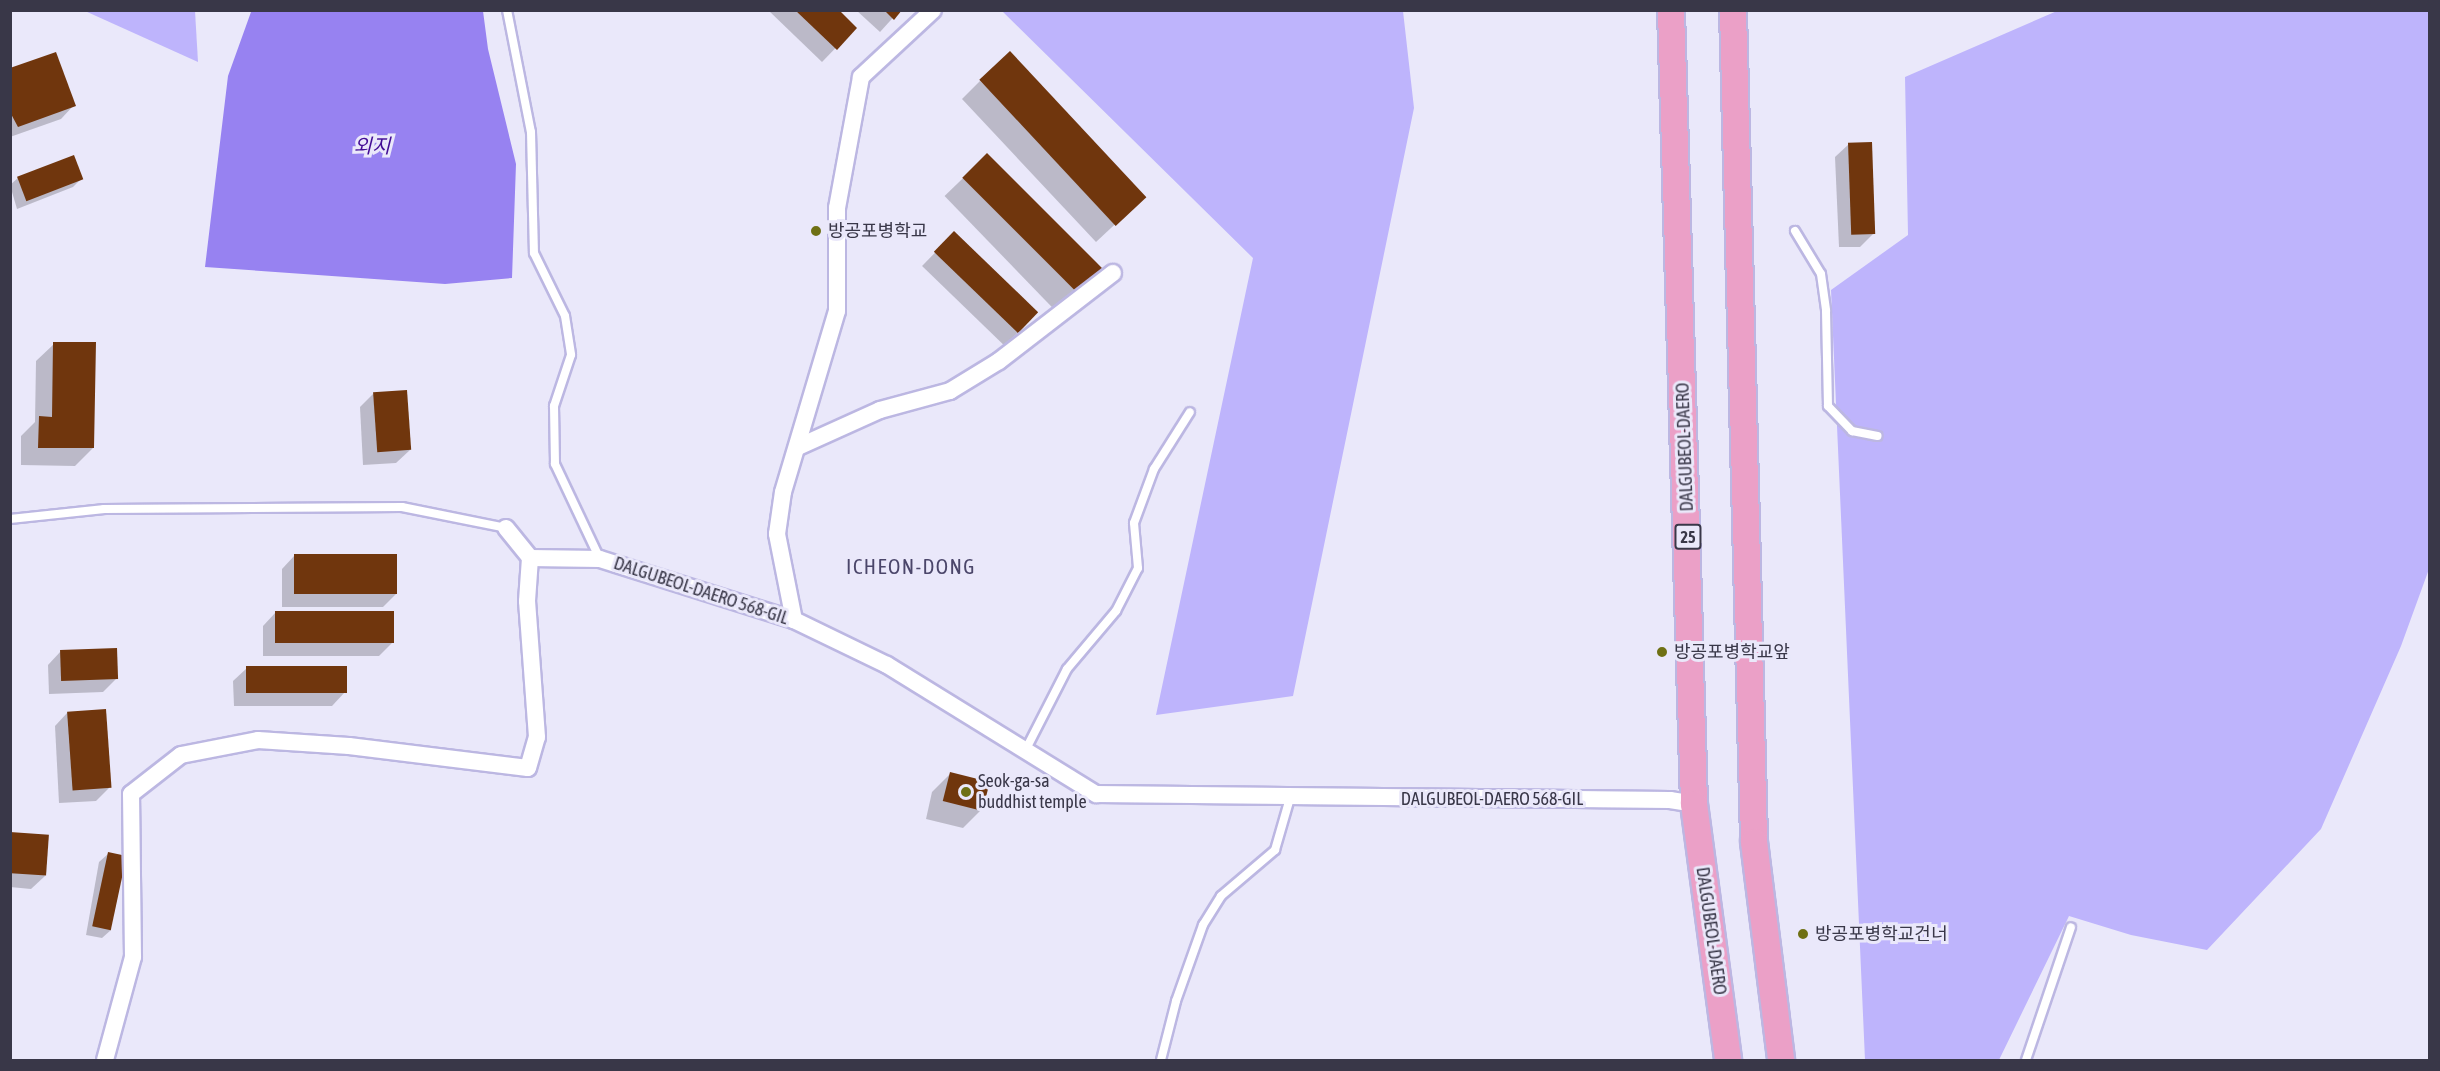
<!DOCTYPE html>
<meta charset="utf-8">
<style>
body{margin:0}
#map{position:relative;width:2440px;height:1071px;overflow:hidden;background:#eae8fa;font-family:"Asap Condensed","Noto Sans KR",sans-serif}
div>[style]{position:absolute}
.green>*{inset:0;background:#beb4fc}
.water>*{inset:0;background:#9782f1}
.shadow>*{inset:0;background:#0003;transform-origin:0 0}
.building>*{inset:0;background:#70360d;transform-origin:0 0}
.roads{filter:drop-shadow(2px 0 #bcb7e2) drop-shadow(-2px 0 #bcb7e2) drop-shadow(0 2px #bcb7e2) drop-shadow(0 -2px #bcb7e2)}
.service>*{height:8px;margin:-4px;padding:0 4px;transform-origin:4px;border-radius:4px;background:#fff}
.minor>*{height:16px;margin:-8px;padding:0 8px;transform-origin:8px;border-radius:8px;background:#fff}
.primary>*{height:26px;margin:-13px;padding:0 13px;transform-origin:13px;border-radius:13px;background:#eba0c7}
.dots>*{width:16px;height:16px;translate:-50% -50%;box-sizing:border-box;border:3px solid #eae8fa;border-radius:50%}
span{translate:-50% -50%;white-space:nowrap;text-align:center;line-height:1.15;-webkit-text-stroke:6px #eae8fa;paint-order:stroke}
.shield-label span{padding:2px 4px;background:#eae8fa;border:2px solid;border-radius:4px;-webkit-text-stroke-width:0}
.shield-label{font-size:16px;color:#393748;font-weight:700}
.poi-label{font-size:18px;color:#393748}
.left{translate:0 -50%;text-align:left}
.street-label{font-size:18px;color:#393748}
.water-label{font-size:20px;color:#430e95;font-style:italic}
.quarter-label{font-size:21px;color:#4b466a;letter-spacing:1.5px}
.frame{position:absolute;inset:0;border:12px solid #393748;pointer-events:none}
</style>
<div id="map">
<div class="green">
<i style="clip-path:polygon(85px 11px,195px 11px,198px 62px)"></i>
<i style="clip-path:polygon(1002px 11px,1403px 11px,1414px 108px,1293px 696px,1156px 715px,1253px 258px)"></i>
<i style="clip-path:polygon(2057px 11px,2429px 11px,2429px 569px,2401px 646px,2321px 829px,2207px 950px,2131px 935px,2069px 916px,1999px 1060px,1865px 1060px,1831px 290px,1908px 235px,1905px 77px)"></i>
</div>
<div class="water">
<i style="clip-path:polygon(483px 11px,488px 49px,516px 164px,512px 278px,445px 284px,205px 267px,228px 76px,251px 12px)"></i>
</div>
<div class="shadow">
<i style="clip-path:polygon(768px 10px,836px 10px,855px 28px,822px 62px)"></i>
<i style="clip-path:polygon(856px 10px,900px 10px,880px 32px)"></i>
<i style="clip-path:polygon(10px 70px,74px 105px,61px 119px,10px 137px)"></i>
<i style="clip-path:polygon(980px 81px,1126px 214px,1096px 242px,962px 99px)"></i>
<i style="clip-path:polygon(1849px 144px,1874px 233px,1860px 247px,1839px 247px,1835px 157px)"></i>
<i style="left:987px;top:155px;width:161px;height:59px;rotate:46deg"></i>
<i style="clip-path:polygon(18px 178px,81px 179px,73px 187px,17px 209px,10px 185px)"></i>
<i style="left:954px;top:233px;width:115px;height:46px;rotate:44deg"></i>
<i style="clip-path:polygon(54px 344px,93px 448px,75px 466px,21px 465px,21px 436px,35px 422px,36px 361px)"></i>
<i style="clip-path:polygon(373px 394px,410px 450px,396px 463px,363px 465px,360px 407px)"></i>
<i style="clip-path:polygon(295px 555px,396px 594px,383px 607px,282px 607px,282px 569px)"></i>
<i style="clip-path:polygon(276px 612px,392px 643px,379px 656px,263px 656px,263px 626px)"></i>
<i style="clip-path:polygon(61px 651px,117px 678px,103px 692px,49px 694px,48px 665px)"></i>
<i style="clip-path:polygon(247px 668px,345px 692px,332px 706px,234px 706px,233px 681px)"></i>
<i style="clip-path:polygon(68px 712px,109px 788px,96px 801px,59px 803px,55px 726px)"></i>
<i style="clip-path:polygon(950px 774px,981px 810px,963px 828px,926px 819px,932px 792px)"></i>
<i style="clip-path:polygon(10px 833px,45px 876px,31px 889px,10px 887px)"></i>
<i style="clip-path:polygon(108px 854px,111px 930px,102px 938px,86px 935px,99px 862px)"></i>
</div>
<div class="building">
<i style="clip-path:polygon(795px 10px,839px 10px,857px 28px,837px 50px)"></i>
<i style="clip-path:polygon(884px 10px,902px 10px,894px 20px)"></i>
<i style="left:1010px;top:51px;width:200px;height:42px;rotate:47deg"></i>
<i style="clip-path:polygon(56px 52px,76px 106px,18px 127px,10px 112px,10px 68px)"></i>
<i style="left:1872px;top:142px;width:92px;height:24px;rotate:88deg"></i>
<i style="left:987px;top:153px;width:164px;height:35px;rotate:45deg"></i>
<i style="left:74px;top:155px;width:26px;height:61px;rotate:69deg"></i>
<i style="left:954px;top:231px;width:117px;height:29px;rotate:44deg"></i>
<i style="clip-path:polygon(53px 342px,96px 342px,94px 448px,38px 448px,39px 416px,52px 417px)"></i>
<i style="left:407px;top:390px;width:60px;height:34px;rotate:86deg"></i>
<i style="left:294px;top:554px;width:103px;height:40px"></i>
<i style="left:275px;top:611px;width:119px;height:32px"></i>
<i style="left:117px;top:648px;width:31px;height:57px;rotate:88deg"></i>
<i style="left:246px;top:666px;width:101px;height:27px"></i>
<i style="left:106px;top:709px;width:79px;height:39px;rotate:86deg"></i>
<i style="left:950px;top:772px;width:41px;height:30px;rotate:14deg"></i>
<i style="left:10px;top:832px;width:39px;height:41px;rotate:4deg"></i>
<i style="left:108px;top:852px;width:19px;height:76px;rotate:12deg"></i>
</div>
<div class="roads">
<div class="service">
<i style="left:507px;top:10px;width:124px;rotate:78.9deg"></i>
<i style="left:531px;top:132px;width:121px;rotate:88.6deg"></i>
<i style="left:534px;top:253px;width:70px;rotate:63.8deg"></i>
<i style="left:565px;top:316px;width:39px;rotate:81deg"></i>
<i style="left:571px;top:355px;width:54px;rotate:108.4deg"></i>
<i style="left:554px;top:406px;width:58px;rotate:89deg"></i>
<i style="left:555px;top:464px;width:105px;rotate:64.7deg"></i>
<i style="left:1795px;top:231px;width:50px;rotate:58.8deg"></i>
<i style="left:1821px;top:274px;width:37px;rotate:82deg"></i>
<i style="left:1826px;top:311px;width:95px;rotate:88.8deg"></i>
<i style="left:1828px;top:406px;width:35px;rotate:46deg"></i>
<i style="left:1852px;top:431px;width:26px;rotate:11deg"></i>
<i style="left:10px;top:519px;width:95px;rotate:-6.1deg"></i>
<i style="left:104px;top:509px;width:298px;rotate:-0.4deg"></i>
<i style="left:402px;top:507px;width:106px;rotate:11.4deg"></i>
<i style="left:1025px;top:751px;width:92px;rotate:-62.9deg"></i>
<i style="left:1067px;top:669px;width:76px;rotate:-49.8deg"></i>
<i style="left:1116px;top:611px;width:48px;rotate:-62.9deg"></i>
<i style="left:1138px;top:568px;width:45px;rotate:-95.1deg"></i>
<i style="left:1134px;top:523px;width:58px;rotate:-69.7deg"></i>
<i style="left:1154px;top:469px;width:67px;rotate:-57.7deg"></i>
<i style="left:1161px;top:1060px;width:61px;rotate:-75.7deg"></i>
<i style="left:1176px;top:1001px;width:81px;rotate:-70.4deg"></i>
<i style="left:1203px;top:925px;width:34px;rotate:-58deg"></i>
<i style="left:1221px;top:896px;width:71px;rotate:-40.4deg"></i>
<i style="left:1275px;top:850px;width:54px;rotate:-73.9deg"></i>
<i style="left:2026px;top:1060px;width:140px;rotate:-71.3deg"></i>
</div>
<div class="minor">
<i style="left:798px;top:447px;width:90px;rotate:-24.3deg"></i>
<i style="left:880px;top:410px;width:73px;rotate:-15.2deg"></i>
<i style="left:950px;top:391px;width:57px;rotate:-31.5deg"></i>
<i style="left:999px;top:361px;width:144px;rotate:-37.7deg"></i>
<i style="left:506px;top:528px;width:38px;rotate:51deg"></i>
<i style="left:530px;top:558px;width:70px;rotate:0.8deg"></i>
<i style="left:600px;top:559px;width:203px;rotate:17.5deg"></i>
<i style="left:794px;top:620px;width:103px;rotate:25.8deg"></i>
<i style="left:887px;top:665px;width:246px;rotate:31.7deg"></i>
<i style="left:1096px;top:794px;width:574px;rotate:0.6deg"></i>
<i style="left:1670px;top:800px;width:24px;rotate:9deg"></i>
<i style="left:794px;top:620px;width:88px;rotate:-101.2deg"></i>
<i style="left:777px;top:534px;width:42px;rotate:-81.9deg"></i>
<i style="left:783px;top:492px;width:189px;rotate:-73.4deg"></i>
<i style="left:837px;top:311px;width:103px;rotate:-90deg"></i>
<i style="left:837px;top:208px;width:133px;rotate:-79.6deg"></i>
<i style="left:861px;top:77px;width:98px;rotate:-42.9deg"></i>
<i style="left:105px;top:1060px;width:107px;rotate:-74.8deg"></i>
<i style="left:133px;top:957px;width:163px;rotate:-90.7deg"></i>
<i style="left:131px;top:794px;width:63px;rotate:-38deg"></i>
<i style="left:181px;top:755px;width:78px;rotate:-11deg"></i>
<i style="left:258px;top:740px;width:91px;rotate:3.8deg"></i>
<i style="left:349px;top:746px;width:180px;rotate:7deg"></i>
<i style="left:528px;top:768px;width:32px;rotate:-74deg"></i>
<i style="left:537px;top:737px;width:136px;rotate:-94.2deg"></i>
<i style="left:527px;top:601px;width:43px;rotate:-86deg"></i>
</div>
<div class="primary">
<i style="left:1671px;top:10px;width:794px;rotate:88.34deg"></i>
<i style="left:1694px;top:804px;width:258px;rotate:82.4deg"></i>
<i style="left:1733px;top:10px;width:832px;rotate:88.55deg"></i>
<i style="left:1754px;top:842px;width:220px;rotate:82.9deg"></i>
</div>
</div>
<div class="dots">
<i style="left:816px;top:231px;background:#6f7014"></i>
<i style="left:1662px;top:652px;background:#6f7014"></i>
<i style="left:966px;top:792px;background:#6f7014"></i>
<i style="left:1803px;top:934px;background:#6f7014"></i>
</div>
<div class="shield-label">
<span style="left:1688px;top:537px">25</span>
</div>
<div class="poi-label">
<span class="left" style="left:828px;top:231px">방공포병학교</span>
<span class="left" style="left:1674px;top:652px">방공포병학교앞</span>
<span class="left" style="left:978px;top:792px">Seok-ga-sa<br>buddhist temple</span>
<span class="left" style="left:1815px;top:934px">방공포병학교건너</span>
</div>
<div class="street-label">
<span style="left:1685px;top:447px;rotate:-92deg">DALGUBEOL-DAERO</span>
<span style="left:701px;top:591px;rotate:18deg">DALGUBEOL-DAERO 568-GIL</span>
<span style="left:1492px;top:799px">DALGUBEOL-DAERO 568-GIL</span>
<span style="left:1711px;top:931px;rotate:82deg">DALGUBEOL-DAERO</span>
</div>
<div class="water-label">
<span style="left:372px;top:145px">외지</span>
</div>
<div class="quarter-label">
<span style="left:911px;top:566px">ICHEON-DONG</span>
</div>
<div class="frame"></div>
</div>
